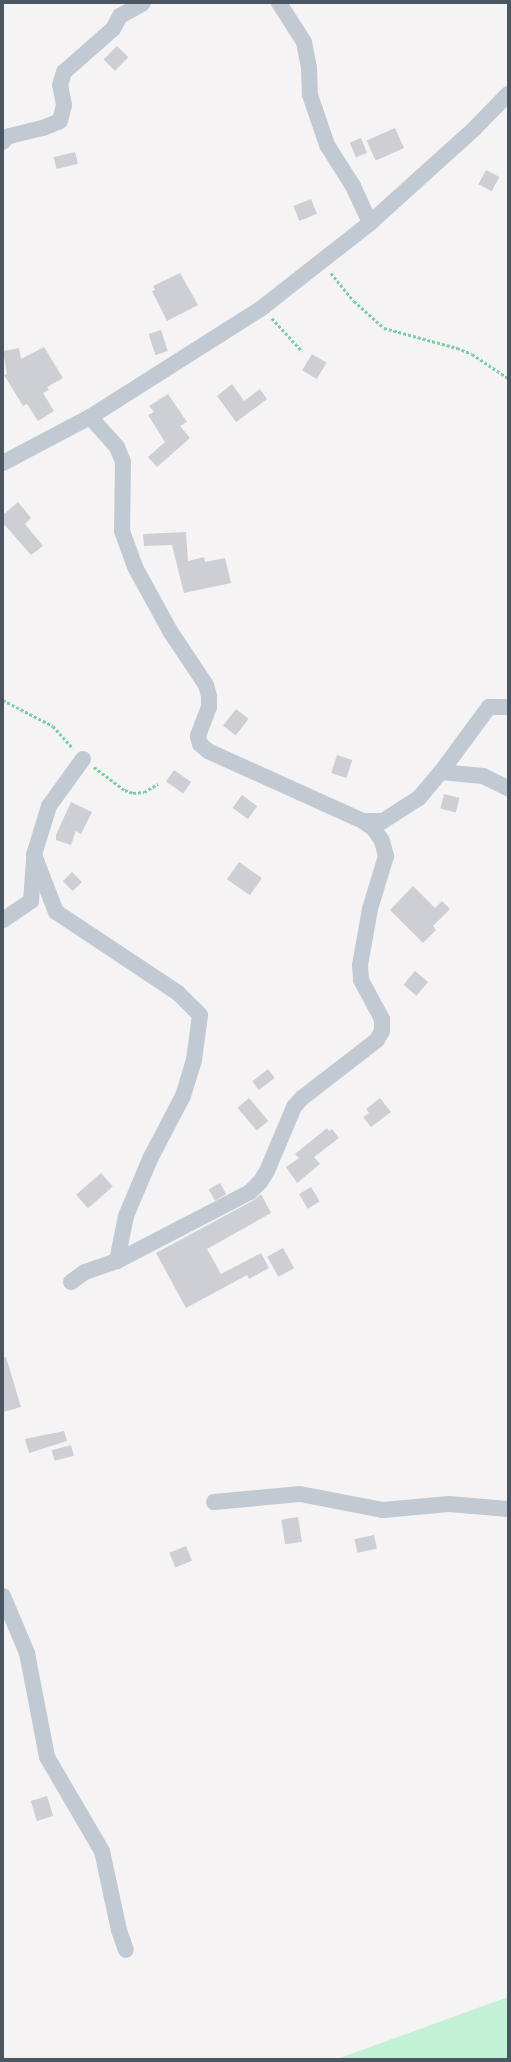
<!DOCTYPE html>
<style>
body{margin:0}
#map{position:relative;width:511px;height:2062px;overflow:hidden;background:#f5f3f3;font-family:"DM Sans",sans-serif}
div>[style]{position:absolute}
.green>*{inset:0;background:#c3f1d5}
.building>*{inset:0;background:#cdcfd5;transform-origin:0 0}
.path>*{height:2.5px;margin-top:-1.25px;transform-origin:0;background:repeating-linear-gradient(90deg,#7ad0a6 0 3px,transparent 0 5px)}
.minor>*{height:16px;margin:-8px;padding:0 8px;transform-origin:8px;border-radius:8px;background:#c1cad2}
span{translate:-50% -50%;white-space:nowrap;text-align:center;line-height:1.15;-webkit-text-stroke:3px #fff;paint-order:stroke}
.frame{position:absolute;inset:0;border:4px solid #4a5661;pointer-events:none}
</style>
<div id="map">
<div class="green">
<i style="clip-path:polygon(508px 1997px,508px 2059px,337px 2059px)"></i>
</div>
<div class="building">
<i style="left:117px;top:46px;width:16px;height:19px;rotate:45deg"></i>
<i style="left:395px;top:128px;width:22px;height:31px;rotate:66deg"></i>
<i style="left:361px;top:138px;width:16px;height:12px;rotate:68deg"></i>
<i style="left:75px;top:152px;width:12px;height:22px;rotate:76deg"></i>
<i style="left:486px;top:170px;width:15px;height:16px;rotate:28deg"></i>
<i style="left:311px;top:199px;width:16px;height:19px;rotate:68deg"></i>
<i style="clip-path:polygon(180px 273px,198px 305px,167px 321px,152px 291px,155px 290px,153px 286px)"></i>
<i style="left:161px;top:330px;width:22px;height:13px;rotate:72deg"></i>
<i style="clip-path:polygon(44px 347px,63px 378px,47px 387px,49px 390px,43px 393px,54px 411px,38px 421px,27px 404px,23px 406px,4px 375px,7px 374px,3px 351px,19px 348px,21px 359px)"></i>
<i style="left:312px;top:354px;width:17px;height:19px;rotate:31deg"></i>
<i style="clip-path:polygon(232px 384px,244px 401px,260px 389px,267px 399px,236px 422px,217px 396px)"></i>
<i style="clip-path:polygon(168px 394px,187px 422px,180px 426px,190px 438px,157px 467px,148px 457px,165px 442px,148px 415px,154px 412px,149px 406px)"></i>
<i style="clip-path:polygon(18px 502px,31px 518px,25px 524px,43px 546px,31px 555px,3px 523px,3px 515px)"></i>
<i style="clip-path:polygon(186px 532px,188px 561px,204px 557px,205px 562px,225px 558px,231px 583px,184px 593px,172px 545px,144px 546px,143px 534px)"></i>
<i style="left:236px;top:709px;width:16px;height:21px;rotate:38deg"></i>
<i style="left:337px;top:755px;width:16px;height:19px;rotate:18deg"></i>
<i style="left:174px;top:770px;width:21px;height:14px;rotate:35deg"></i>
<i style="left:444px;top:794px;width:16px;height:15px;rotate:14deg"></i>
<i style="left:242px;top:795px;width:19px;height:16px;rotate:36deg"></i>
<i style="clip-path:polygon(71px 802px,92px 812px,81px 834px,76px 831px,71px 845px,56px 840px,56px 835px)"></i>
<i style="left:239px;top:862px;width:28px;height:21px;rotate:35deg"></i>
<i style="left:72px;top:872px;width:14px;height:13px;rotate:45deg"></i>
<i style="clip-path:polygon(413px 886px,435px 908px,442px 901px,450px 909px,433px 926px,436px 930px,423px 943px,390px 910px)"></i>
<i style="left:415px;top:971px;width:17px;height:18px;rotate:40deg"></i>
<i style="left:268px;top:1069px;width:11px;height:20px;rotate:52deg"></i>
<i style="left:249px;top:1098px;width:30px;height:15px;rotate:50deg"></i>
<i style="clip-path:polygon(380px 1098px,391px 1112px,371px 1127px,363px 1117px,369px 1113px,366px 1109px)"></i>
<i style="clip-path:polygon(327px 1128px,329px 1131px,332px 1129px,339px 1138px,314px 1157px,320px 1164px,297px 1183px,286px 1167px,299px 1158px,295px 1154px)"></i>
<i style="left:101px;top:1173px;width:18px;height:33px;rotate:49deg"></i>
<i style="left:220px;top:1183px;width:13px;height:13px;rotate:61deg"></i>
<i style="left:311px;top:1187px;width:17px;height:14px;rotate:59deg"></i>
<i style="clip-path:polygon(261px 1194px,271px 1213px,207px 1249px,221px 1274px,261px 1253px,269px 1268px,249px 1279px,247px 1275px,186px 1308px,156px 1253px,254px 1200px)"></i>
<i style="left:283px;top:1248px;width:23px;height:18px;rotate:61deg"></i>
<i style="clip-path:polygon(6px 1357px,21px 1407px,3px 1412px,3px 1358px)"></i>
<i style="clip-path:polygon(64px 1431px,67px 1441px,29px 1453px,25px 1439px)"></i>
<i style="left:71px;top:1445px;width:11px;height:20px;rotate:75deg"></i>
<i style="left:298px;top:1517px;width:25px;height:17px;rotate:81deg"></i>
<i style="left:374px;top:1535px;width:14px;height:20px;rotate:78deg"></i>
<i style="left:186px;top:1546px;width:16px;height:18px;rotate:68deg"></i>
<i style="left:47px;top:1796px;width:21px;height:17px;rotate:73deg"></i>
</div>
<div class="path">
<i style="left:331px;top:273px;width:36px;rotate:51deg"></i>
<i style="left:354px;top:301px;width:40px;rotate:42deg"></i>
<i style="left:384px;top:328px;width:76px;rotate:15.3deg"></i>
<i style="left:457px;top:348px;width:16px;rotate:22deg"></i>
<i style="left:472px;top:354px;width:43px;rotate:33.7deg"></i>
<i style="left:272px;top:318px;width:45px;rotate:47.7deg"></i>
<i style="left:3px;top:700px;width:56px;rotate:27.5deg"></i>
<i style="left:53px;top:726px;width:30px;rotate:48deg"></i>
<i style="left:94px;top:767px;width:39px;rotate:37deg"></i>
<i style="left:125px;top:790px;width:9px;rotate:21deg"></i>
<i style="left:133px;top:793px;width:11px;rotate:-5deg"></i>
<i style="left:144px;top:792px;width:16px;rotate:-30deg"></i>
</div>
<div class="minor">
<i style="left:279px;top:3px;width:46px;rotate:57.3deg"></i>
<i style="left:304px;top:42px;width:26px;rotate:79deg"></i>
<i style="left:309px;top:68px;width:27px;rotate:88deg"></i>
<i style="left:310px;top:95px;width:53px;rotate:71.2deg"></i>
<i style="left:327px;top:145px;width:49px;rotate:57.6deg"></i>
<i style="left:353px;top:186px;width:41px;rotate:65.3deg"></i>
<i style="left:3px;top:142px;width:6px;rotate:-59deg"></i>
<i style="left:6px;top:137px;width:38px;rotate:-14deg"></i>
<i style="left:43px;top:128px;width:18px;rotate:-22deg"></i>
<i style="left:60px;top:121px;width:16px;rotate:-76deg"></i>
<i style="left:64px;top:105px;width:20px;rotate:-101deg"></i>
<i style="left:60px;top:85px;width:14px;rotate:-73deg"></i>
<i style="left:64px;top:72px;width:65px;rotate:-41.3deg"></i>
<i style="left:113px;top:29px;width:15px;rotate:-62deg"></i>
<i style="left:120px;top:16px;width:26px;rotate:-29deg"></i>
<i style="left:90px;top:417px;width:40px;rotate:48deg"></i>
<i style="left:117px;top:447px;width:16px;rotate:68deg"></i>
<i style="left:123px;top:462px;width:69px;rotate:90.8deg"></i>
<i style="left:122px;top:531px;width:38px;rotate:70deg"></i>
<i style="left:135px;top:567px;width:73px;rotate:61.3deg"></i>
<i style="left:170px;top:631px;width:65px;rotate:56.3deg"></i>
<i style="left:206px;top:685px;width:11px;rotate:75deg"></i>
<i style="left:209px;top:696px;width:11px;rotate:90deg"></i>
<i style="left:209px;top:707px;width:31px;rotate:111deg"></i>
<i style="left:198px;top:736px;width:8px;rotate:76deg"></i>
<i style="left:200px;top:744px;width:11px;rotate:41deg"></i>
<i style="left:208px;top:751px;width:170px;rotate:24.3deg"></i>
<i style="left:363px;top:821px;width:14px;rotate:36deg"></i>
<i style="left:374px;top:829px;width:14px;rotate:56deg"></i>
<i style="left:382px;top:841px;width:16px;rotate:75deg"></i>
<i style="left:386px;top:856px;width:55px;rotate:106.8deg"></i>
<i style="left:370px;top:909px;width:57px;rotate:100.1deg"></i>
<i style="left:360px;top:965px;width:15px;rotate:86deg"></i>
<i style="left:361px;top:980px;width:44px;rotate:61.7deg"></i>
<i style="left:382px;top:1019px;width:12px;rotate:90deg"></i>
<i style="left:382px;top:1031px;width:10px;rotate:119deg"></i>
<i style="left:377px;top:1040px;width:95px;rotate:142.3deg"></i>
<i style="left:302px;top:1098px;width:12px;rotate:132deg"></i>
<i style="left:294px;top:1107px;width:69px;rotate:112.9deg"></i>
<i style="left:267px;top:1171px;width:13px;rotate:122deg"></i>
<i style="left:260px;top:1182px;width:14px;rotate:135deg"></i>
<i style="left:250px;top:1192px;width:150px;rotate:152.6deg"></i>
<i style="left:3px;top:463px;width:98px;rotate:-27.9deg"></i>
<i style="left:90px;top:417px;width:205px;rotate:-32.4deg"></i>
<i style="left:263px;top:307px;width:136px;rotate:-38.1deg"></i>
<i style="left:370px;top:223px;width:140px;rotate:-42.1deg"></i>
<i style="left:474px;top:129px;width:49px;rotate:-45.8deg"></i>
<i style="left:441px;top:772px;width:81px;rotate:-53.6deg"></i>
<i style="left:489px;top:707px;width:19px"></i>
<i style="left:363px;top:821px;width:20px"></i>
<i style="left:383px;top:821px;width:43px;rotate:-32.6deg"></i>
<i style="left:419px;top:798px;width:34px;rotate:-50deg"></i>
<i style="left:441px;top:772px;width:42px;rotate:5.4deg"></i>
<i style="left:483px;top:776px;width:28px;rotate:26deg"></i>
<i style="left:3px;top:920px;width:34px;rotate:-34deg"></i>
<i style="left:31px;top:901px;width:41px;rotate:-85.8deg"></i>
<i style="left:71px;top:1282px;width:17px;rotate:-36deg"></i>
<i style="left:85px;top:1272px;width:34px;rotate:-19deg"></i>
<i style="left:117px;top:1261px;width:46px;rotate:-78.7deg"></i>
<i style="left:126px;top:1216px;width:62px;rotate:-67.2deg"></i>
<i style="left:150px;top:1159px;width:71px;rotate:-62.4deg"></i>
<i style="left:183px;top:1096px;width:38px;rotate:-73deg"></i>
<i style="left:194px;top:1060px;width:45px;rotate:-82.4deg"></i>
<i style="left:200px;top:1015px;width:31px;rotate:-135deg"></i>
<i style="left:178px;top:993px;width:146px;rotate:-146.4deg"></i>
<i style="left:56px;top:912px;width:61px;rotate:-111.1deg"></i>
<i style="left:34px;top:855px;width:51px;rotate:-73deg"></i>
<i style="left:49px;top:806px;width:58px;rotate:-54.1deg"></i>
<i style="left:214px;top:1502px;width:86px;rotate:-5.3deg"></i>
<i style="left:300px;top:1494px;width:85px;rotate:10.9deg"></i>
<i style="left:383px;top:1510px;width:66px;rotate:-5.2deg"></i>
<i style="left:449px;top:1504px;width:59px;rotate:4.8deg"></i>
<i style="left:3px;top:1596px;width:62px;rotate:67.2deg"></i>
<i style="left:27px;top:1653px;width:106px;rotate:79.1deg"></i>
<i style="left:47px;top:1757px;width:109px;rotate:59.7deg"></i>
<i style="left:102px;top:1851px;width:81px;rotate:77.9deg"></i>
<i style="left:119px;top:1930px;width:21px;rotate:71deg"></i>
</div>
<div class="frame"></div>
</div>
